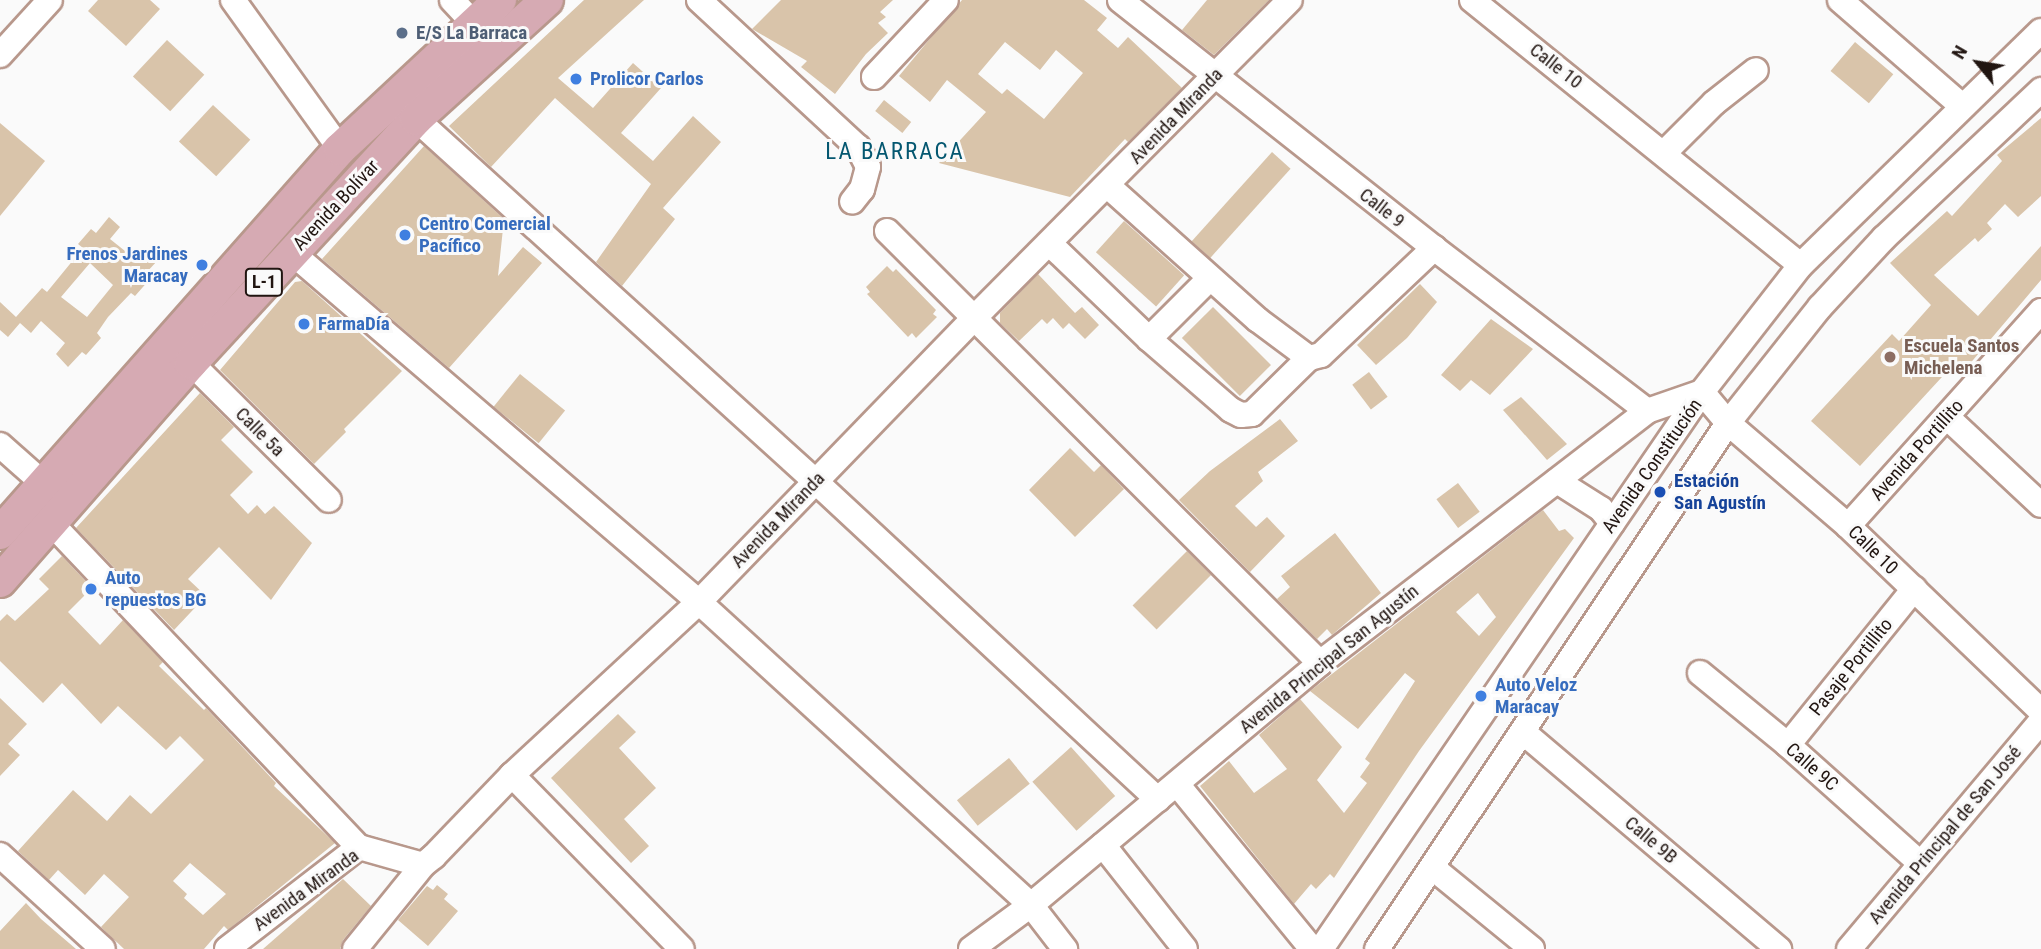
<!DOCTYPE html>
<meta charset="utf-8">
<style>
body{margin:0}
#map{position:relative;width:2041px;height:949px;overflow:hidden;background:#fafafa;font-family:"Roboto Condensed",sans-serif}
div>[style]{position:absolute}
.building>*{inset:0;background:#d9c4aa;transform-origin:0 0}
.roads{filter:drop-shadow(2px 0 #b8988c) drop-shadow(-2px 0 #b8988c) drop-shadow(0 2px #b8988c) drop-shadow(0 -2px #b8988c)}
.minor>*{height:24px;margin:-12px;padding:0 12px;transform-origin:12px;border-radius:12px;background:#fff}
.major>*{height:32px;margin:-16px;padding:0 16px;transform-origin:16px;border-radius:16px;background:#d6aab3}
.dots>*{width:19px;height:19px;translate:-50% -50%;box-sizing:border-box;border:4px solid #fafafa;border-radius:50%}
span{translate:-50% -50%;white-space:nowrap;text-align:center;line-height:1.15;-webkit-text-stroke:6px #fafafa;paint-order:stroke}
.shield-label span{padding:2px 5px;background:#fafafa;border:2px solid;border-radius:5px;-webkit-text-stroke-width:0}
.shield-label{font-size:18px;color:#211511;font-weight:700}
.service-label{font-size:19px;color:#4e5e75;font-weight:700}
.left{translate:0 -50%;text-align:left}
.street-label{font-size:19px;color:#211511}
.shop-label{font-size:19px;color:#366cbe;font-weight:700}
.right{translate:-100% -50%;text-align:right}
.education-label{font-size:19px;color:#785e54;font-weight:700}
.transit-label{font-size:19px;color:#164399;font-weight:700}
.quarter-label{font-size:23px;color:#045770;letter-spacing:2px}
.north{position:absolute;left:1943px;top:28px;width:70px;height:70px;-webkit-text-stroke:5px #fafafa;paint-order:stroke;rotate:300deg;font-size:19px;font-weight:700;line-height:28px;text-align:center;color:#211511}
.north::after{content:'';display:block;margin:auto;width:24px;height:32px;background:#211511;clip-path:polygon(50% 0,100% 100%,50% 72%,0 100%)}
</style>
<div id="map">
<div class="building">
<i style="clip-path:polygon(98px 0,150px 0,160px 9px,126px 46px,88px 11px)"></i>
<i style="clip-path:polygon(584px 0,644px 0,558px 78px,593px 108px,633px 63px,661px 88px,621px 133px,653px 161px,693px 116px,721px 142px,663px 208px,675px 219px,622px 286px,596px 262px,651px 184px,555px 98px,491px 167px,449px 126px)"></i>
<i style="clip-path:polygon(781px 0,893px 0,880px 12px,886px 17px,878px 23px,888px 33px,866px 54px,835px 94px,801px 67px,807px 61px,752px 29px)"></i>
<i style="clip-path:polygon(evenodd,962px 0,1084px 0,1107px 18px,1097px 30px,1118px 48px,1128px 37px,1182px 88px,1128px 142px,1125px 139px,1070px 197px,939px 163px,986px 112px,947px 80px,930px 102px,899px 76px,962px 0,1005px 42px,1040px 70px,1056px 50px,1083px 73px,1044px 119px,1007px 89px,1002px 94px,978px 74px,1005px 42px)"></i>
<i style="clip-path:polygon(1207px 0,1269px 0,1214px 55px,1182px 30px)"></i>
<i style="left:167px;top:40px;width:51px;height:50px;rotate:43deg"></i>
<i style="left:1855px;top:42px;width:50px;height:38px;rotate:40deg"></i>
<i style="left:884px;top:100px;width:35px;height:14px;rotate:39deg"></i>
<i style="left:213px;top:105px;width:51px;height:50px;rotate:43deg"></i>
<i style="clip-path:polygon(2041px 118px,2041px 196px,2018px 217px,2005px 204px,1987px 223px,1992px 229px,1978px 242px,1975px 238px,1934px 275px,1978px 316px,2041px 246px,2041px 280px,1962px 373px,1953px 365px,1860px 466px,1811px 421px,1892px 334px,1899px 341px,1931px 305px,1890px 263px,1947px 211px,1952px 216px,2002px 161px,1997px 155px)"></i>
<i style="clip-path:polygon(0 123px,45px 161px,0 216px)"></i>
<i style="clip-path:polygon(424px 146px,504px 219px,498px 276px,523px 247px,542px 263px,449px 368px,322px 259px)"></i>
<i style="left:1272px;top:152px;width:25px;height:120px;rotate:42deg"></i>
<i style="clip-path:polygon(evenodd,109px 217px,120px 227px,110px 239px,135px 259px,145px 248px,158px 260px,145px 274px,150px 279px,135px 296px,131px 293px,108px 317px,97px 333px,101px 338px,86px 355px,82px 352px,68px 367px,56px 354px,65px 343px,41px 321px,31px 333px,20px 323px,8px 337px,0 330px,0 302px,16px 317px,42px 288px,47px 292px,83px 248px,78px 244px,91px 229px,96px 233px,109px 217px,90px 263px,113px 285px,87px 317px,61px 297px,90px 263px)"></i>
<i style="left:1124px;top:221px;width:81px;height:42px;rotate:42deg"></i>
<i style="clip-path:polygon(887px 266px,893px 272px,896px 269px,936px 310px,933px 314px,937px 317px,916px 338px,912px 333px,908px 337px,867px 294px,870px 292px,866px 287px)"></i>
<i style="clip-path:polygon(1038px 274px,1075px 313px,1082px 307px,1099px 325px,1085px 339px,1069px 323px,1063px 329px,1053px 318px,1047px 324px,1042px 319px,1019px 341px,1000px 323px,1000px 313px)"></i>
<i style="clip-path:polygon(302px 281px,402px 371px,344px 429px,346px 432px,314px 464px,220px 370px,295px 282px)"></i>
<i style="clip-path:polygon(1420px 284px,1437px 302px,1407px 338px,1376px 365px,1357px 345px)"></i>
<i style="left:1213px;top:307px;width:82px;height:44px;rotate:45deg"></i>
<i style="clip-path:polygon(1491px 319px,1533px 349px,1490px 395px,1471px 380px,1460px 391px,1441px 375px)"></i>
<i style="left:1369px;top:372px;width:31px;height:21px;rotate:53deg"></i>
<i style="left:520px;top:374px;width:58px;height:42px;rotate:39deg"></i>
<i style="clip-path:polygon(200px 393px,234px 427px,221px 440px,253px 472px,230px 495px,248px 514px,257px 505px,265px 514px,274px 506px,312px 543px,271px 600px,219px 547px,188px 579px,206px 596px,174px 630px,76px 528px)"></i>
<i style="clip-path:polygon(1521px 397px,1567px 444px,1547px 460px,1503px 410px)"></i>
<i style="clip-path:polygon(1280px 419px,1298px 441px,1258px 472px,1263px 481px,1235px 506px,1256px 527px,1267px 517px,1285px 536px,1250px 572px,1179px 500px,1210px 471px)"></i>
<i style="clip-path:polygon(1070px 448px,1094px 472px,1101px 465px,1124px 489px,1075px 537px,1029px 490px)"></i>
<i style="left:1458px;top:483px;width:36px;height:27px;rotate:53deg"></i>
<i style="clip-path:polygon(evenodd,1543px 510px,1559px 531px,1565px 529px,1574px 538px,1419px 751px,1334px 878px,1330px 874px,1316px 889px,1311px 884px,1294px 904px,1200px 786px,1229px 761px,1254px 793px,1287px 769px,1259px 735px,1300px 699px,1342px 747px,1317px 780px,1344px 813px,1367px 783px,1360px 777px,1370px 763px,1365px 759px,1415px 681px,1405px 673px,1358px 729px,1310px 691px,1543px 510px,1478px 593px,1496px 617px,1479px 636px,1456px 612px,1478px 593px)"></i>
<i style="clip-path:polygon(1335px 533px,1381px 593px,1332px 635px,1327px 629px,1317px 639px,1277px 599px,1290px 587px,1281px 576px)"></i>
<i style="left:1187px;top:551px;width:34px;height:77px;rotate:45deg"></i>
<i style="clip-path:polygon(evenodd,62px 556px,92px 588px,68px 612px,100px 645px,123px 620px,163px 662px,159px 666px,204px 710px,206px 708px,276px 783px,274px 786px,335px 843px,228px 930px,224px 926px,204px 949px,124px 949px,101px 927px,129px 897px,104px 874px,85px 895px,58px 870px,49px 880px,18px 851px,73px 790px,107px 821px,130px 795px,151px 814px,204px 760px,180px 736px,166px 750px,118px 706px,101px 724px,62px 683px,43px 703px,0 661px,0 621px,7px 614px,15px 621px,49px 589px,39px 579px,62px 556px,190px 863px,226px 894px,203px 915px,184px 898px,187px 894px,173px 881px,190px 863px)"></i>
<i style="clip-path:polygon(0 698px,27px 724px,8px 744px,20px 755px,0 776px)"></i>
<i style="clip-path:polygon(618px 714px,636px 732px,619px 748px,656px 788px,624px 819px,649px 846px,631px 863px,551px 778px)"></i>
<i style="left:1071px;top:747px;width:66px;height:52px;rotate:48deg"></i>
<i style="left:1009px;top:758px;width:33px;height:67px;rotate:51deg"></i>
<i style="clip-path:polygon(343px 879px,371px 906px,343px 940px,340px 949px,263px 949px)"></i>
<i style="clip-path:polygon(437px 885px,448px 894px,444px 899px,458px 911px,428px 946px,398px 920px,427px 886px,433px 890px)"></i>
<i style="clip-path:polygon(26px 903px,41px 919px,76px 949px,0 949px,0 931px)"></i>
</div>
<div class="roads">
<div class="minor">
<i style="left:233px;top:0;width:183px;rotate:54.3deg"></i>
<i style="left:452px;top:0;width:33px;rotate:47deg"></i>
<i style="left:699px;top:0;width:217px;rotate:42.8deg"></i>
<i style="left:858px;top:147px;width:22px;rotate:63deg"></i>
<i style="left:868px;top:167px;width:23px;rotate:105deg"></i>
<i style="left:862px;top:189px;width:16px;rotate:128deg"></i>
<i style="left:1120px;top:0;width:400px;rotate:38.3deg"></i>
<i style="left:1434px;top:248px;width:268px;rotate:37.4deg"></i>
<i style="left:1472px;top:0;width:422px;rotate:38.9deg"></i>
<i style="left:1840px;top:0;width:162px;rotate:41deg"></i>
<i style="left:0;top:55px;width:74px;rotate:-47.7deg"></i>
<i style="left:874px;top:77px;width:105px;rotate:-46.9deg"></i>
<i style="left:416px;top:119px;width:539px;rotate:42.22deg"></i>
<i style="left:815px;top:481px;width:468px;rotate:42.9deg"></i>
<i style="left:1665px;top:152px;width:69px;rotate:-45deg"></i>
<i style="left:1714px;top:103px;width:53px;rotate:-38.2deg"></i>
<i style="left:1108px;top:186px;width:201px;rotate:41.8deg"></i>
<i style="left:1258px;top:320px;width:64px;rotate:36.7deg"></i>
<i style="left:1309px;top:358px;width:12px;rotate:-14deg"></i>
<i style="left:1321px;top:355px;width:156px;rotate:-43.4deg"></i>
<i style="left:887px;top:231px;width:612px;rotate:44.93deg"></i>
<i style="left:1050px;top:244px;width:137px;rotate:43.8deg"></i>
<i style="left:1149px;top:339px;width:108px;rotate:40.9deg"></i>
<i style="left:1231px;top:410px;width:11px;rotate:27deg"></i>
<i style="left:1241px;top:415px;width:11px;rotate:-5deg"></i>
<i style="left:1252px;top:414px;width:80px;rotate:-44.5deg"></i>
<i style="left:291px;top:252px;width:538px;rotate:40.62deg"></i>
<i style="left:699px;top:602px;width:449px;rotate:42.4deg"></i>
<i style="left:1031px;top:905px;width:56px;rotate:52.3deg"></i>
<i style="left:1149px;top:339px;width:86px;rotate:-45deg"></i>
<i style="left:191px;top:363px;width:194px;rotate:44.8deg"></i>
<i style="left:1702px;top:392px;width:40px;rotate:50deg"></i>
<i style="left:1728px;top:423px;width:158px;rotate:40.6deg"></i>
<i style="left:1848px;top:526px;width:267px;rotate:43.8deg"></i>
<i style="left:1948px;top:418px;width:127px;rotate:43.1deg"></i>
<i style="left:0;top:445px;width:57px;rotate:41.5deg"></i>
<i style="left:1557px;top:481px;width:52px;rotate:32.5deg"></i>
<i style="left:1601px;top:509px;width:18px;rotate:52deg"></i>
<i style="left:52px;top:524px;width:446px;rotate:46.5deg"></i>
<i style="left:1848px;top:526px;width:289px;rotate:-48.1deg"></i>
<i style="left:1700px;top:673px;width:114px;rotate:39.3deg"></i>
<i style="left:1788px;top:745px;width:178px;rotate:41.8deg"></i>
<i style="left:1523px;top:732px;width:336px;rotate:40.3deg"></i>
<i style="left:1788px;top:745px;width:201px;rotate:-51.1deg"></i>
<i style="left:512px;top:775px;width:243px;rotate:45.7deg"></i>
<i style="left:1177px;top:784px;width:213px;rotate:50.7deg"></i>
<i style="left:1103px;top:845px;width:132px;rotate:51.7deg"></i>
<i style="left:0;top:855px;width:139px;rotate:42.4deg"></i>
<i style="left:1433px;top:868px;width:128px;rotate:39.3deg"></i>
<i style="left:227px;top:949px;width:167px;rotate:-37.7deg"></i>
<i style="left:359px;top:847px;width:66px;rotate:15.7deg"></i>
<i style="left:423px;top:865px;width:14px;rotate:-39deg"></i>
<i style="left:434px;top:856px;width:112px;rotate:-46.1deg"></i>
<i style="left:512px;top:775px;width:255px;rotate:-42.8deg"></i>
<i style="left:699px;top:602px;width:395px;rotate:-45.9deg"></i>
<i style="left:974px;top:318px;width:448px;rotate:-45.2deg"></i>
<i style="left:355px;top:949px;width:108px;rotate:-51deg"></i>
<i style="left:971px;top:949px;width:74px;rotate:-36.3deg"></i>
<i style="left:1031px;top:905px;width:377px;rotate:-39.9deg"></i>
<i style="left:1320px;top:663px;width:413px;rotate:-37.6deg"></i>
<i style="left:1647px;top:411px;width:58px;rotate:-19.1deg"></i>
<i style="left:1321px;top:949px;width:675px;rotate:-55.63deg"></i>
<i style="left:1702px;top:392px;width:161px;rotate:-52.1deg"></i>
<i style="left:1801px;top:265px;width:335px;rotate:-44.3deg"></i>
<i style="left:1377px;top:949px;width:632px;rotate:-56.28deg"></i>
<i style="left:1728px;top:423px;width:148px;rotate:-51.6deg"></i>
<i style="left:1820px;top:307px;width:94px;rotate:-47.2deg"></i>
<i style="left:1884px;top:238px;width:216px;rotate:-43.3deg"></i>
<i style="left:1849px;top:949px;width:298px;rotate:-49.9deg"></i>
</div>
<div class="major">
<i style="left:0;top:533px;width:513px;rotate:-48.48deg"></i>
<i style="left:340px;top:149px;width:219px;rotate:-43deg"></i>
<i style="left:0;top:581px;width:290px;rotate:-48.8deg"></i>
<i style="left:191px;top:363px;width:332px;rotate:-47.3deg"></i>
<i style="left:416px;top:119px;width:177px;rotate:-42.3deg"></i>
</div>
</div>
<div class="dots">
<i style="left:402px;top:33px;background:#5c6f8a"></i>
<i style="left:576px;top:79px;background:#3f7fe0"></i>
<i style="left:405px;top:235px;background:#3f7fe0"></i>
<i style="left:202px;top:265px;background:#3f7fe0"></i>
<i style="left:304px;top:324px;background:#3f7fe0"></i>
<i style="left:1890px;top:357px;background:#8d6e63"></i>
<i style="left:1660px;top:492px;background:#1a4fb4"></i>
<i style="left:91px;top:589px;background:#3f7fe0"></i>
<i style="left:1481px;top:696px;background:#3f7fe0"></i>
</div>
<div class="shield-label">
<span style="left:264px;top:282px">L-1</span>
</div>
<div class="service-label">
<span class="left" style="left:416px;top:33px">E/S La Barraca</span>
</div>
<div class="street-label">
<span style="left:1556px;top:66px;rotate:38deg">Calle 10</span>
<span style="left:1176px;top:116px;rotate:-46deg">Avenida Miranda</span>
<span style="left:336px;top:205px;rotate:-47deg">Avenida Bolívar</span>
<span style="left:1382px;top:208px;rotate:38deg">Calle 9</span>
<span style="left:260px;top:432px;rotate:45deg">Calle 5a</span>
<span style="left:1917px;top:450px;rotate:-48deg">Avenida Portillito</span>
<span style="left:1652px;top:466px;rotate:-55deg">Avenida Constitución</span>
<span style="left:778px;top:520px;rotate:-46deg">Avenida Miranda</span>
<span style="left:1873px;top:550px;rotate:44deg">Calle 10</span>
<span style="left:1329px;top:659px;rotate:-39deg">Avenida Principal San Agustín</span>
<span style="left:1851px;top:667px;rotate:-51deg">Pasaje Portillito</span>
<span style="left:1812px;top:767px;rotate:41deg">Calle 9C</span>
<span style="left:1945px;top:835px;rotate:-50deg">Avenida Principal de San José</span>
<span style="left:1651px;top:840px;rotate:40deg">Calle 9B</span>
<span style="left:306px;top:890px;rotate:-36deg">Avenida Miranda</span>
</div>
<div class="shop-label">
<span class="left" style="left:590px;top:79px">Prolicor Carlos</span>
<span class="left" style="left:419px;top:235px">Centro Comercial<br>Pacífico</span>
<span class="right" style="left:188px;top:265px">Frenos Jardines<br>Maracay</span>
<span class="left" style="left:318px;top:324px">FarmaDía</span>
<span class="left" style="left:105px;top:589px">Auto<br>repuestos BG</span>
<span class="left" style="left:1495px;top:696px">Auto Veloz<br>Maracay</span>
</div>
<div class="education-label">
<span class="left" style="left:1904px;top:357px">Escuela Santos<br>Michelena</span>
</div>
<div class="transit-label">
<span class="left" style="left:1674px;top:492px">Estación<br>San Agustín</span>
</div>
<div class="quarter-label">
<span style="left:895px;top:152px">LA BARRACA</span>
</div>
<div class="north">N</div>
</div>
